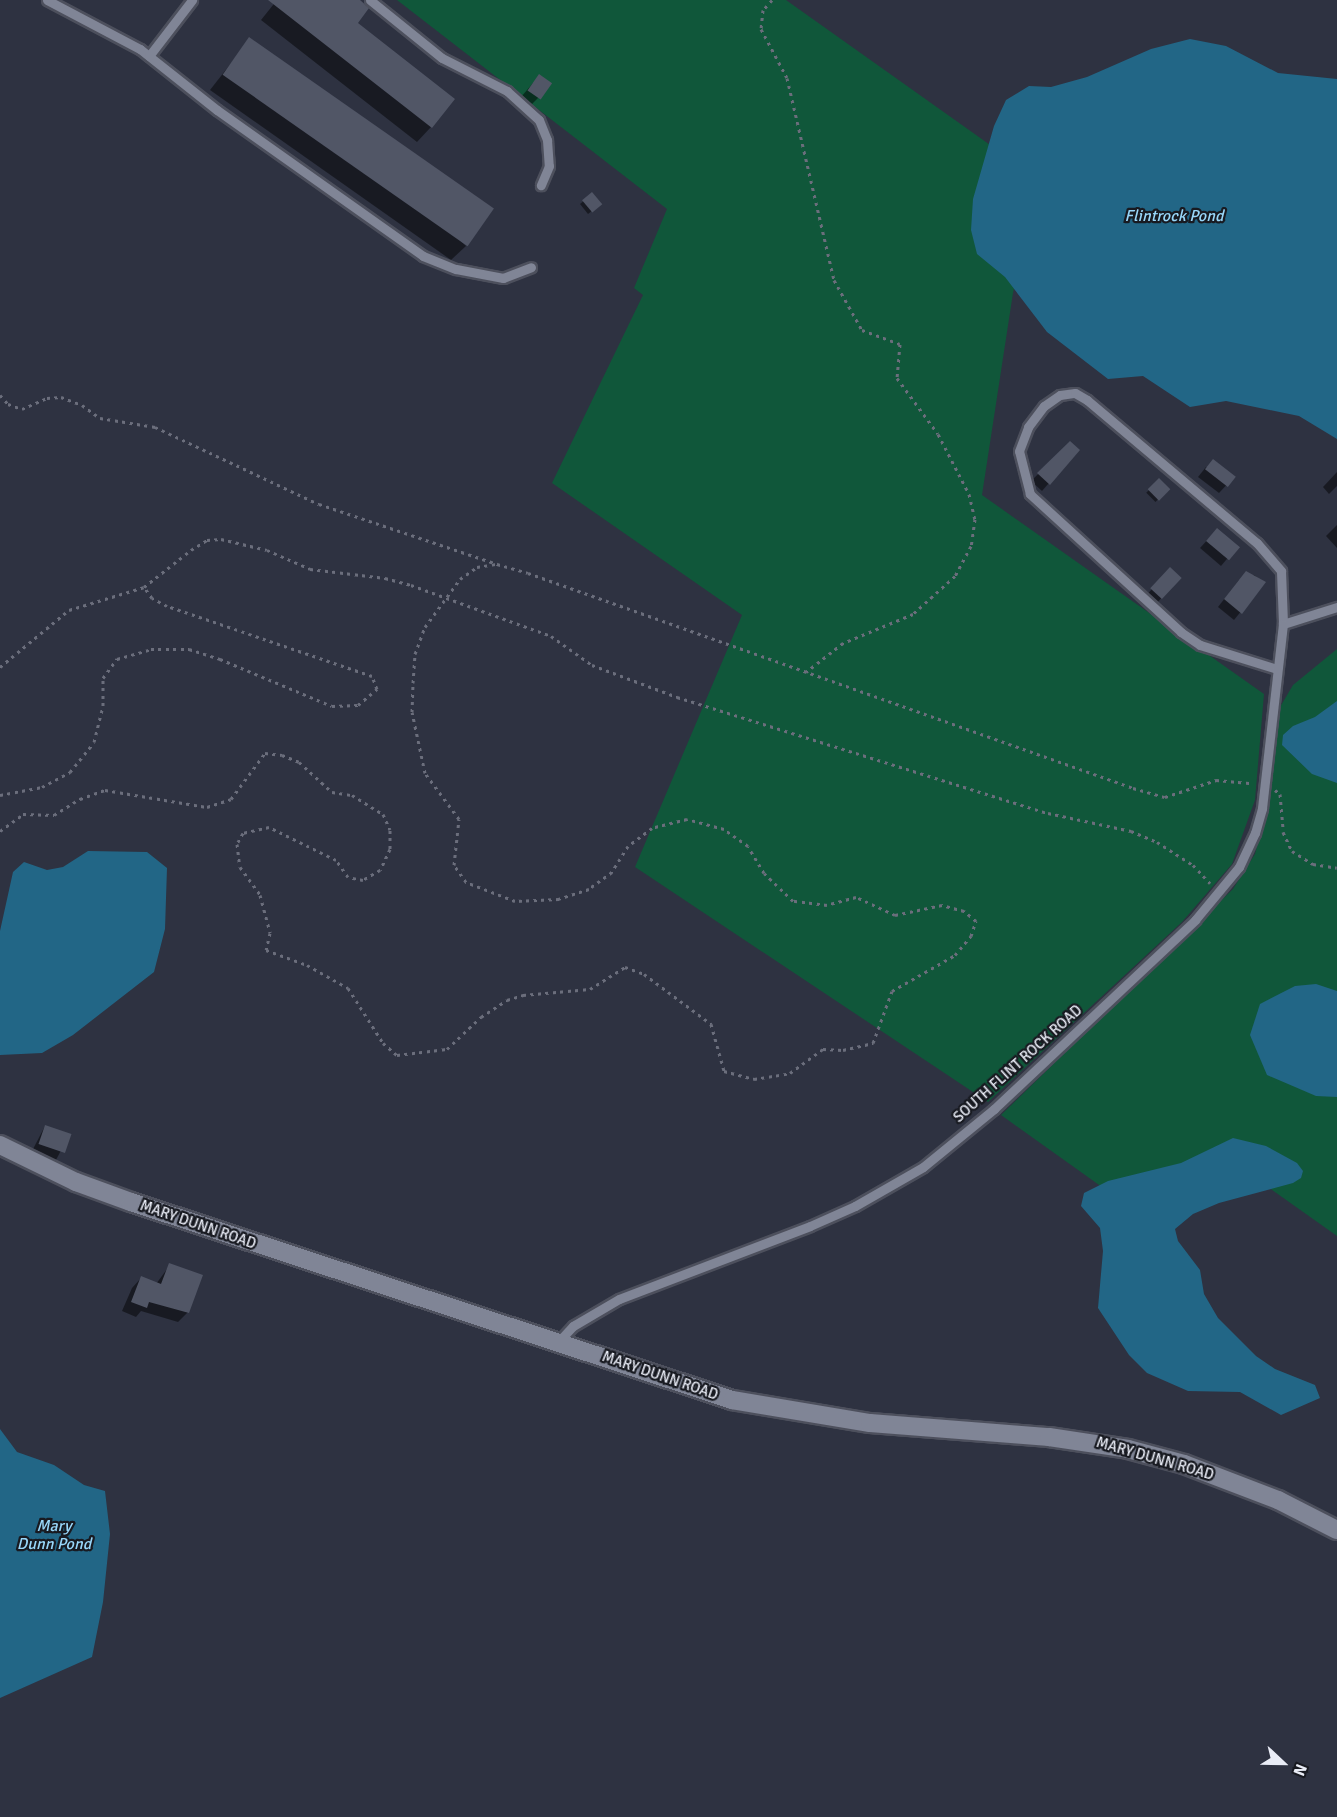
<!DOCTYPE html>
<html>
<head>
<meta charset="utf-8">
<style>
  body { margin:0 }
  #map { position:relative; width:1337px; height:1817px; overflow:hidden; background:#2e3241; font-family:Signika,sans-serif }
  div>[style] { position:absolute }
  .green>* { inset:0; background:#10573a }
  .water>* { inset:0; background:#226686 }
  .shadow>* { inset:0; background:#0007; transform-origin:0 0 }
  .building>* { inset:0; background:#515666; transform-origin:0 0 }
  .path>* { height:3px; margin-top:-1.5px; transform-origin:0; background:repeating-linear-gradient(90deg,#6b6e7c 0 3px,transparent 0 7.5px) }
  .roads { filter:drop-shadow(2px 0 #4d505d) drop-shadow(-2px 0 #4d505d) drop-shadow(0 2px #4d505d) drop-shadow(0 -2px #4d505d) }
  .lane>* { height:9px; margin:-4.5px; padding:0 4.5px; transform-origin:4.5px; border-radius:4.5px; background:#808596 }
  .street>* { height:18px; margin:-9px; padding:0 9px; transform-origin:9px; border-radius:9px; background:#808596 }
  span { translate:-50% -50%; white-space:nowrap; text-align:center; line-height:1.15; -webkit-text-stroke:4.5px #181a21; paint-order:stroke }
  .street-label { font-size:15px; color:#e9ecf6 }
  .water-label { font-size:16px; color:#98d7fa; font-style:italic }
  .north { position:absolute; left:1253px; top:1733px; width:60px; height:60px; -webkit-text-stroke:4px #181a21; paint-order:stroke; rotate:112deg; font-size:16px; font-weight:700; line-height:24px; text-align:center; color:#e9ecf6 }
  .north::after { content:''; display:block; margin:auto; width:21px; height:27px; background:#e9ecf6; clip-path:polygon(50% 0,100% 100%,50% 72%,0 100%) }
</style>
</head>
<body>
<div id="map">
  <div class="green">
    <div style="clip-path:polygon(397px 0,786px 0,1038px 179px,1013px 293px,982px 495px,1264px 694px,1255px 800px,1232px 864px,1182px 922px,988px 1102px,635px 867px,742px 615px,552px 483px,643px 295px,634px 288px,667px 209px)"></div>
    <div style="clip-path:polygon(1337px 649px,1337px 1236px,1223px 1155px,1165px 1232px,1001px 1115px,1233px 889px,1255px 854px,1268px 803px,1280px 707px,1293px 685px)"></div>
  </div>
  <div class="water">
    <div style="clip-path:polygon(1190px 39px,1226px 46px,1278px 73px,1337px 79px,1337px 439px,1299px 416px,1226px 401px,1190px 407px,1143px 376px,1108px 379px,1047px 332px,1005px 277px,977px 254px,971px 230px,973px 199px,994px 126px,1006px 100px,1029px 86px,1051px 87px,1087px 77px,1151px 49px)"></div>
    <div style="clip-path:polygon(1337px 701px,1337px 783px,1312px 774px,1282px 745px,1283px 735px,1293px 726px,1315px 717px)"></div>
    <div style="clip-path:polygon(88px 851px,147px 852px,167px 868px,165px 929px,154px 972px,73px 1035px,42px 1053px,0 1055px,0 931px,13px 872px,24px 862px,47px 870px,63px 867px)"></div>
    <div style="clip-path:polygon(1316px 984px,1337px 991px,1337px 1097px,1316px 1096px,1267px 1075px,1250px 1035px,1260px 1004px,1295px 986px)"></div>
    <div style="clip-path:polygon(1233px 1138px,1266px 1146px,1297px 1163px,1303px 1171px,1301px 1178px,1293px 1183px,1219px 1203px,1193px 1214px,1175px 1229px,1178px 1241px,1200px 1270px,1204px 1294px,1218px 1318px,1256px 1356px,1275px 1369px,1315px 1385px,1320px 1398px,1281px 1415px,1240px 1392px,1188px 1391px,1147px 1373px,1129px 1355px,1098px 1308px,1103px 1251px,1100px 1228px,1081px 1206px,1084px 1193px,1108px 1181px,1181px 1163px)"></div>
    <div style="clip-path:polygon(0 1429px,17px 1452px,54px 1465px,84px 1485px,105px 1491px,110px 1534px,103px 1602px,92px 1657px,0 1698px)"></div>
  </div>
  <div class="shadow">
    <div style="clip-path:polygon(277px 0,357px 0,356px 23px,431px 127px,417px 142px,261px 20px)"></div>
    <div style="clip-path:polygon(250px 39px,466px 246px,451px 260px,210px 90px)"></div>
    <div style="clip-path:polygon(533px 83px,538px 98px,531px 105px,521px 97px)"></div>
    <div style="clip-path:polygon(592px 194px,597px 207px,588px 214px,580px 204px)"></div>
    <div style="clip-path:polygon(1070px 443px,1078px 450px,1042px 491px,1031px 481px)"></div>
    <div style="clip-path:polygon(1206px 467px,1234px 477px,1219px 493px,1198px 477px)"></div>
    <div style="clip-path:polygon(1337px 472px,1337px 486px,1329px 494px,1323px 487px)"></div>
    <div style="left:1159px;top:480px;width:13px;height:18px;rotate:45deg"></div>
    <div style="clip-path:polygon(1337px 525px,1337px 548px,1326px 536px)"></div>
    <div style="clip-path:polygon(1210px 537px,1237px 547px,1221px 566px,1200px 548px)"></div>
    <div style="left:1170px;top:569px;width:13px;height:37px;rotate:42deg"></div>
    <div style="clip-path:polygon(1254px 575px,1264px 583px,1234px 620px,1218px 607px,1239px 580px)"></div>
    <div style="clip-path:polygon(45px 1126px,69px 1135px,56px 1160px,32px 1151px)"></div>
    <div style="clip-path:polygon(170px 1265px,188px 1312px,178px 1322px,141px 1311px,136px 1317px,122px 1311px,132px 1288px,141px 1278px,156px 1284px)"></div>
  </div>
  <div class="building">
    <div style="clip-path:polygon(268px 0,360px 0,369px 8px,358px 23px,455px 99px,432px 128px)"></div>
    <div style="left:249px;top:37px;width:299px;height:46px;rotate:35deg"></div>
    <div style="left:539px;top:74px;width:16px;height:20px;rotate:35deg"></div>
    <div style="left:592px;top:192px;width:16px;height:13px;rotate:50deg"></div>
    <div style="clip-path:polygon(1070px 441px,1080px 450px,1050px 485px,1037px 473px)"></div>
    <div style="left:1213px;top:459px;width:29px;height:13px;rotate:38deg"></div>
    <div style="left:1159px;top:478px;width:16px;height:16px;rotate:45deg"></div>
    <div style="left:1217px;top:528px;width:30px;height:17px;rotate:40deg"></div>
    <div style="left:1170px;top:567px;width:16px;height:29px;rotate:43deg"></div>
    <div style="clip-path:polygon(1246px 571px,1266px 582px,1242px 614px,1224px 599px)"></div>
    <div style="left:45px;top:1125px;width:28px;height:20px;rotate:19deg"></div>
    <div style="clip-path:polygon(169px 1263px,203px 1275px,189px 1313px,149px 1302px,147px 1308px,131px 1302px,141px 1276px,161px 1284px)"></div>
  </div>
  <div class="path">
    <div style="left:772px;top:0;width:13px;rotate:132deg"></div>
    <div style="left:763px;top:10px;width:19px;rotate:96deg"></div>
    <div style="left:761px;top:29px;width:55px;rotate:62deg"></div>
    <div style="left:787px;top:78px;width:207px;rotate:76.9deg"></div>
    <div style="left:834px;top:280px;width:57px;rotate:60.8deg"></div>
    <div style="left:862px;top:330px;width:40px;rotate:20.2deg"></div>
    <div style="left:900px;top:344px;width:34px;rotate:95deg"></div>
    <div style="left:897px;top:378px;width:69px;rotate:53.8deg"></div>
    <div style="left:938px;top:434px;width:68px;rotate:62.7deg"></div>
    <div style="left:969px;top:494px;width:26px;rotate:77deg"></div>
    <div style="left:975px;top:519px;width:27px;rotate:98deg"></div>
    <div style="left:971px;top:546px;width:34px;rotate:118deg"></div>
    <div style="left:955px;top:576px;width:57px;rotate:137.9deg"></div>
    <div style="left:913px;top:614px;width:76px;rotate:157.5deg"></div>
    <div style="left:843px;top:643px;width:47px;rotate:141.9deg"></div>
    <div style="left:0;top:395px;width:12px;rotate:48deg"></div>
    <div style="left:8px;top:404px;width:15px;rotate:20deg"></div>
    <div style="left:22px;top:409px;width:27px;rotate:-24deg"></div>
    <div style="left:47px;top:398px;width:14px;rotate:-4deg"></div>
    <div style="left:61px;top:397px;width:22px;rotate:21deg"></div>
    <div style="left:82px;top:405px;width:22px;rotate:36deg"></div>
    <div style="left:100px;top:418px;width:56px;rotate:9.3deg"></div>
    <div style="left:155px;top:427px;width:181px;rotate:25.2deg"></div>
    <div style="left:319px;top:504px;width:188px;rotate:18.6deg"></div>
    <div style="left:0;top:667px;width:89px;rotate:-39.6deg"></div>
    <div style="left:69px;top:610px;width:78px;rotate:-17deg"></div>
    <div style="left:144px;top:587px;width:60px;rotate:-38.2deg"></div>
    <div style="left:191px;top:550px;width:19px;rotate:-32deg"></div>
    <div style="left:207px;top:540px;width:14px;rotate:-4deg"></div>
    <div style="left:221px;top:539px;width:47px;rotate:13.4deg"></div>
    <div style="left:267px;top:550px;width:47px;rotate:23.8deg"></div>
    <div style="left:310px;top:569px;width:76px;rotate:6.8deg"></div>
    <div style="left:385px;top:578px;width:27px;rotate:15deg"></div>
    <div style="left:411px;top:585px;width:149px;rotate:20deg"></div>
    <div style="left:551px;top:636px;width:50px;rotate:35.3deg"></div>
    <div style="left:592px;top:665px;width:91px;rotate:20.6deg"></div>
    <div style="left:677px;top:697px;width:389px;rotate:17.4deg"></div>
    <div style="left:1048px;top:813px;width:85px;rotate:12.2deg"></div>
    <div style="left:1131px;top:831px;width:28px;rotate:23deg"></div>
    <div style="left:1157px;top:842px;width:43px;rotate:32.6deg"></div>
    <div style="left:1193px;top:865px;width:25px;rotate:47deg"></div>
    <div style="left:1275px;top:790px;width:6px;rotate:39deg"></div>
    <div style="left:1280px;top:794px;width:38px;rotate:85deg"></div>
    <div style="left:1283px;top:832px;width:21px;rotate:65deg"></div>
    <div style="left:1292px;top:851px;width:25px;rotate:32deg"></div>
    <div style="left:1313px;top:864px;width:24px;rotate:9deg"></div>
    <div style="left:0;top:795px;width:43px;rotate:-10.8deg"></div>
    <div style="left:42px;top:787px;width:32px;rotate:-28deg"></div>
    <div style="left:70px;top:772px;width:38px;rotate:-51deg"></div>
    <div style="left:94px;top:742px;width:37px;rotate:-76deg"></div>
    <div style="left:103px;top:706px;width:28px;rotate:-90deg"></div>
    <div style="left:103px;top:678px;width:24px;rotate:-54deg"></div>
    <div style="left:117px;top:659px;width:35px;rotate:-16deg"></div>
    <div style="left:151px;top:649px;width:38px"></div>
    <div style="left:189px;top:649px;width:33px;rotate:18deg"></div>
    <div style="left:220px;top:659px;width:121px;rotate:22.8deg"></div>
    <div style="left:332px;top:706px;width:26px;rotate:-2deg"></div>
    <div style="left:358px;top:705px;width:25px;rotate:-40deg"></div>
    <div style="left:377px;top:689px;width:14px;rotate:-111deg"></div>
    <div style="left:372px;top:676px;width:217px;rotate:-161.1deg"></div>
    <div style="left:167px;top:606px;width:17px;rotate:-152deg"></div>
    <div style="left:152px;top:598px;width:14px;rotate:-126deg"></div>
    <div style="left:0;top:831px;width:29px;rotate:-36deg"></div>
    <div style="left:23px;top:814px;width:31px;rotate:2deg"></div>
    <div style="left:54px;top:815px;width:31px;rotate:-32deg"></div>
    <div style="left:80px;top:799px;width:27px;rotate:-20deg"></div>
    <div style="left:105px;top:790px;width:103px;rotate:9.5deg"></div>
    <div style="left:207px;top:807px;width:25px;rotate:-18deg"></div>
    <div style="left:231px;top:799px;width:57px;rotate:-53.5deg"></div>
    <div style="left:265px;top:753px;width:17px;rotate:7deg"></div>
    <div style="left:282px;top:755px;width:18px;rotate:22deg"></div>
    <div style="left:299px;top:762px;width:45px;rotate:42.3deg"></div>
    <div style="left:332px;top:792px;width:20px;rotate:9deg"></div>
    <div style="left:352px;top:795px;width:36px;rotate:32deg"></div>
    <div style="left:383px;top:814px;width:17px;rotate:66deg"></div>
    <div style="left:390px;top:830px;width:19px;rotate:90deg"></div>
    <div style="left:390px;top:849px;width:23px;rotate:115deg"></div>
    <div style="left:380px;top:870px;width:20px;rotate:150deg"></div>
    <div style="left:363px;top:880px;width:15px;rotate:-169deg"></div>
    <div style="left:348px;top:877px;width:21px;rotate:-125deg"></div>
    <div style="left:336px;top:860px;width:75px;rotate:-153.8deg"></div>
    <div style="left:269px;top:827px;width:27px;rotate:167deg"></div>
    <div style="left:243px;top:833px;width:13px;rotate:119deg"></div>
    <div style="left:237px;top:844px;width:23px;rotate:83deg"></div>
    <div style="left:240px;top:867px;width:34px;rotate:54deg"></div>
    <div style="left:260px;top:895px;width:39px;rotate:75deg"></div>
    <div style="left:270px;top:933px;width:17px;rotate:103deg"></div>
    <div style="left:266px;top:950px;width:44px;rotate:20.1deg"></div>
    <div style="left:307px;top:965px;width:47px;rotate:29.3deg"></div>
    <div style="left:348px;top:988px;width:65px;rotate:57.5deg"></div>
    <div style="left:383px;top:1043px;width:18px;rotate:41deg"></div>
    <div style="left:397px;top:1055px;width:50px;rotate:-6.8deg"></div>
    <div style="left:447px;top:1049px;width:47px;rotate:-43.3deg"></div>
    <div style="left:481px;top:1017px;width:31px;rotate:-33deg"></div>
    <div style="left:507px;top:1000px;width:17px;rotate:-17deg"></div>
    <div style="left:523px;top:995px;width:67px;rotate:-5.1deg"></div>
    <div style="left:590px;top:989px;width:41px;rotate:-32.2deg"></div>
    <div style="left:625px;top:967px;width:20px;rotate:20deg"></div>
    <div style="left:644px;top:974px;width:84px;rotate:36.7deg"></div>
    <div style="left:711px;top:1024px;width:49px;rotate:74.5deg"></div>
    <div style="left:724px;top:1071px;width:31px;rotate:15deg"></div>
    <div style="left:754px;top:1079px;width:36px;rotate:-9deg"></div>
    <div style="left:790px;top:1073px;width:41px;rotate:-36deg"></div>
    <div style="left:823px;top:1049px;width:20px;rotate:3deg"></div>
    <div style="left:843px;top:1050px;width:31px;rotate:-13deg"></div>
    <div style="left:873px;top:1043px;width:55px;rotate:-69.9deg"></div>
    <div style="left:892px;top:991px;width:73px;rotate:-29.7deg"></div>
    <div style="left:955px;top:955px;width:25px;rotate:-50deg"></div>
    <div style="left:971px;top:936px;width:16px;rotate:-72deg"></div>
    <div style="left:976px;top:921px;width:16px;rotate:-140deg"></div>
    <div style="left:964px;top:911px;width:23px;rotate:-165deg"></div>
    <div style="left:942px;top:905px;width:48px;rotate:168deg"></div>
    <div style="left:895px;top:915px;width:43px;rotate:-155.2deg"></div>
    <div style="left:856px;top:897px;width:30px;rotate:165deg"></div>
    <div style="left:827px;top:905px;width:34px;rotate:-173deg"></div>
    <div style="left:793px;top:901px;width:40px;rotate:-136deg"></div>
    <div style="left:764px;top:873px;width:31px;rotate:-121deg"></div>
    <div style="left:748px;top:846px;width:29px;rotate:-145deg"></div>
    <div style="left:724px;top:829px;width:38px;rotate:-165deg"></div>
    <div style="left:687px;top:819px;width:36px;rotate:166deg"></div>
    <div style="left:652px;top:828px;width:30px;rotate:143deg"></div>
    <div style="left:628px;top:846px;width:31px;rotate:122deg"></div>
    <div style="left:612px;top:872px;width:29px;rotate:144deg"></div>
    <div style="left:589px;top:889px;width:32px;rotate:162deg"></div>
    <div style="left:559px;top:899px;width:44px;rotate:177.4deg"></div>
    <div style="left:515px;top:901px;width:53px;rotate:-158.8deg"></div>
    <div style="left:466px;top:882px;width:21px;rotate:-125deg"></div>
    <div style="left:454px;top:865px;width:46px;rotate:-83.8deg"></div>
    <div style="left:459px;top:819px;width:57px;rotate:-126.5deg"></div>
    <div style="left:425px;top:773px;width:62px;rotate:-102deg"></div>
    <div style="left:412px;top:712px;width:29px;rotate:-88deg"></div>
    <div style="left:413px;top:683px;width:29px;rotate:-86deg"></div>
    <div style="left:415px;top:654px;width:29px;rotate:-70deg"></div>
    <div style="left:425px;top:627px;width:59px;rotate:-53.9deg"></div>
    <div style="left:460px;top:579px;width:21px;rotate:-35deg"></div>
    <div style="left:477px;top:567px;width:20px;rotate:-9deg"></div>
    <div style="left:497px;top:564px;width:32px;rotate:16deg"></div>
    <div style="left:528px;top:573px;width:642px;rotate:19.56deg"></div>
    <div style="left:1133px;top:788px;width:33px;rotate:16deg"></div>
    <div style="left:1165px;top:797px;width:54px;rotate:-18.4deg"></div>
    <div style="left:1216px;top:780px;width:36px;rotate:5deg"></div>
  </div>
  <div class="roads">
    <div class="lane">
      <div style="left:47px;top:0;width:105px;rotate:27.8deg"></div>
      <div style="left:140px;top:49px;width:98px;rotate:38.4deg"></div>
      <div style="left:217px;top:110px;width:252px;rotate:35.3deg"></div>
      <div style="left:423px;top:256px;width:35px;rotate:22deg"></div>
      <div style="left:456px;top:269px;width:48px;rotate:10.8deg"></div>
      <div style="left:503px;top:278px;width:30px;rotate:-21deg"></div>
      <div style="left:370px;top:0;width:92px;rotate:38.9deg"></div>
      <div style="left:442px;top:58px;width:73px;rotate:26.9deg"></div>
      <div style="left:507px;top:91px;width:43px;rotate:42.2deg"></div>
      <div style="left:539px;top:120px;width:22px;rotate:68deg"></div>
      <div style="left:547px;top:140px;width:26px;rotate:86deg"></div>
      <div style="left:549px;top:166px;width:21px;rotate:113deg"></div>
      <div style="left:149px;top:56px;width:71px;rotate:-52.5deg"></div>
      <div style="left:1277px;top:669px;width:81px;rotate:-162.7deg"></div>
      <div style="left:1200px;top:645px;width:23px;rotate:-146deg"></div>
      <div style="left:1181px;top:632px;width:205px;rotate:-137.6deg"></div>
      <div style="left:1030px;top:494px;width:44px;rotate:-104.3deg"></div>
      <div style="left:1019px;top:451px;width:26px;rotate:-69deg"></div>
      <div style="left:1028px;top:427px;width:26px;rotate:-53deg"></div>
      <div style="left:1044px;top:406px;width:19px;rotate:-35deg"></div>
      <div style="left:1060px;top:395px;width:15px;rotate:-8deg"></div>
      <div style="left:1075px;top:393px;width:14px;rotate:30deg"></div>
      <div style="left:1087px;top:400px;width:222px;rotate:40.1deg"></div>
      <div style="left:1257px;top:543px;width:37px;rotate:49deg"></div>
      <div style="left:1281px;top:571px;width:53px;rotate:87.8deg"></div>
      <div style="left:1283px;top:624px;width:57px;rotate:-17.5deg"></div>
      <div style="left:559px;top:1341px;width:21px;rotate:-47deg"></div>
      <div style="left:573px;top:1326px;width:53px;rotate:-30.4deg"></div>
      <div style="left:619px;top:1299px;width:204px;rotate:-20.9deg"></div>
      <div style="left:810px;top:1226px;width:49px;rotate:-24deg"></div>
      <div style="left:855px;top:1206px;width:78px;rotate:-29.8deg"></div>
      <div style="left:923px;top:1167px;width:92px;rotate:-39.2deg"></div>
      <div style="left:994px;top:1109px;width:276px;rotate:-43.2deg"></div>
      <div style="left:1195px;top:920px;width:69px;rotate:-50.3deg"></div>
      <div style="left:1239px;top:867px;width:38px;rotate:-65deg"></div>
      <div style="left:1255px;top:833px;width:26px;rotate:-74deg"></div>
      <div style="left:1262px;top:808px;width:185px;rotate:-83.5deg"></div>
    </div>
    <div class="street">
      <div style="left:0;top:1145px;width:85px;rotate:26deg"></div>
      <div style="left:76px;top:1182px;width:59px;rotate:20deg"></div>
      <div style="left:131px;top:1202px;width:633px;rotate:18.23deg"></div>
      <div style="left:732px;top:1400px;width:140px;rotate:9.5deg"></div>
      <div style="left:870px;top:1423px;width:180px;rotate:4.5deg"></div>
      <div style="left:1049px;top:1437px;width:80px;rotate:8.6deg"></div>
      <div style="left:1128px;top:1449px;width:58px;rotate:15deg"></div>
      <div style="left:1184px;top:1464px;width:101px;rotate:21deg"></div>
      <div style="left:1278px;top:1500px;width:66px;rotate:27deg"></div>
    </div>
  </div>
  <div class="street-label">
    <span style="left:1018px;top:1064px;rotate:-42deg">SOUTH FLINT ROCK ROAD</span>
    <span style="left:198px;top:1225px;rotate:19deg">MARY DUNN ROAD</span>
    <span style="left:660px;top:1376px;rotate:19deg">MARY DUNN ROAD</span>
    <span style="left:1155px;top:1459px;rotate:16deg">MARY DUNN ROAD</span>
  </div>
  <div class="water-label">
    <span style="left:1174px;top:216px">Flintrock Pond</span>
    <span style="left:54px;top:1535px">Mary<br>Dunn Pond</span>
  </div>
  <div class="north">N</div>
</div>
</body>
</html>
